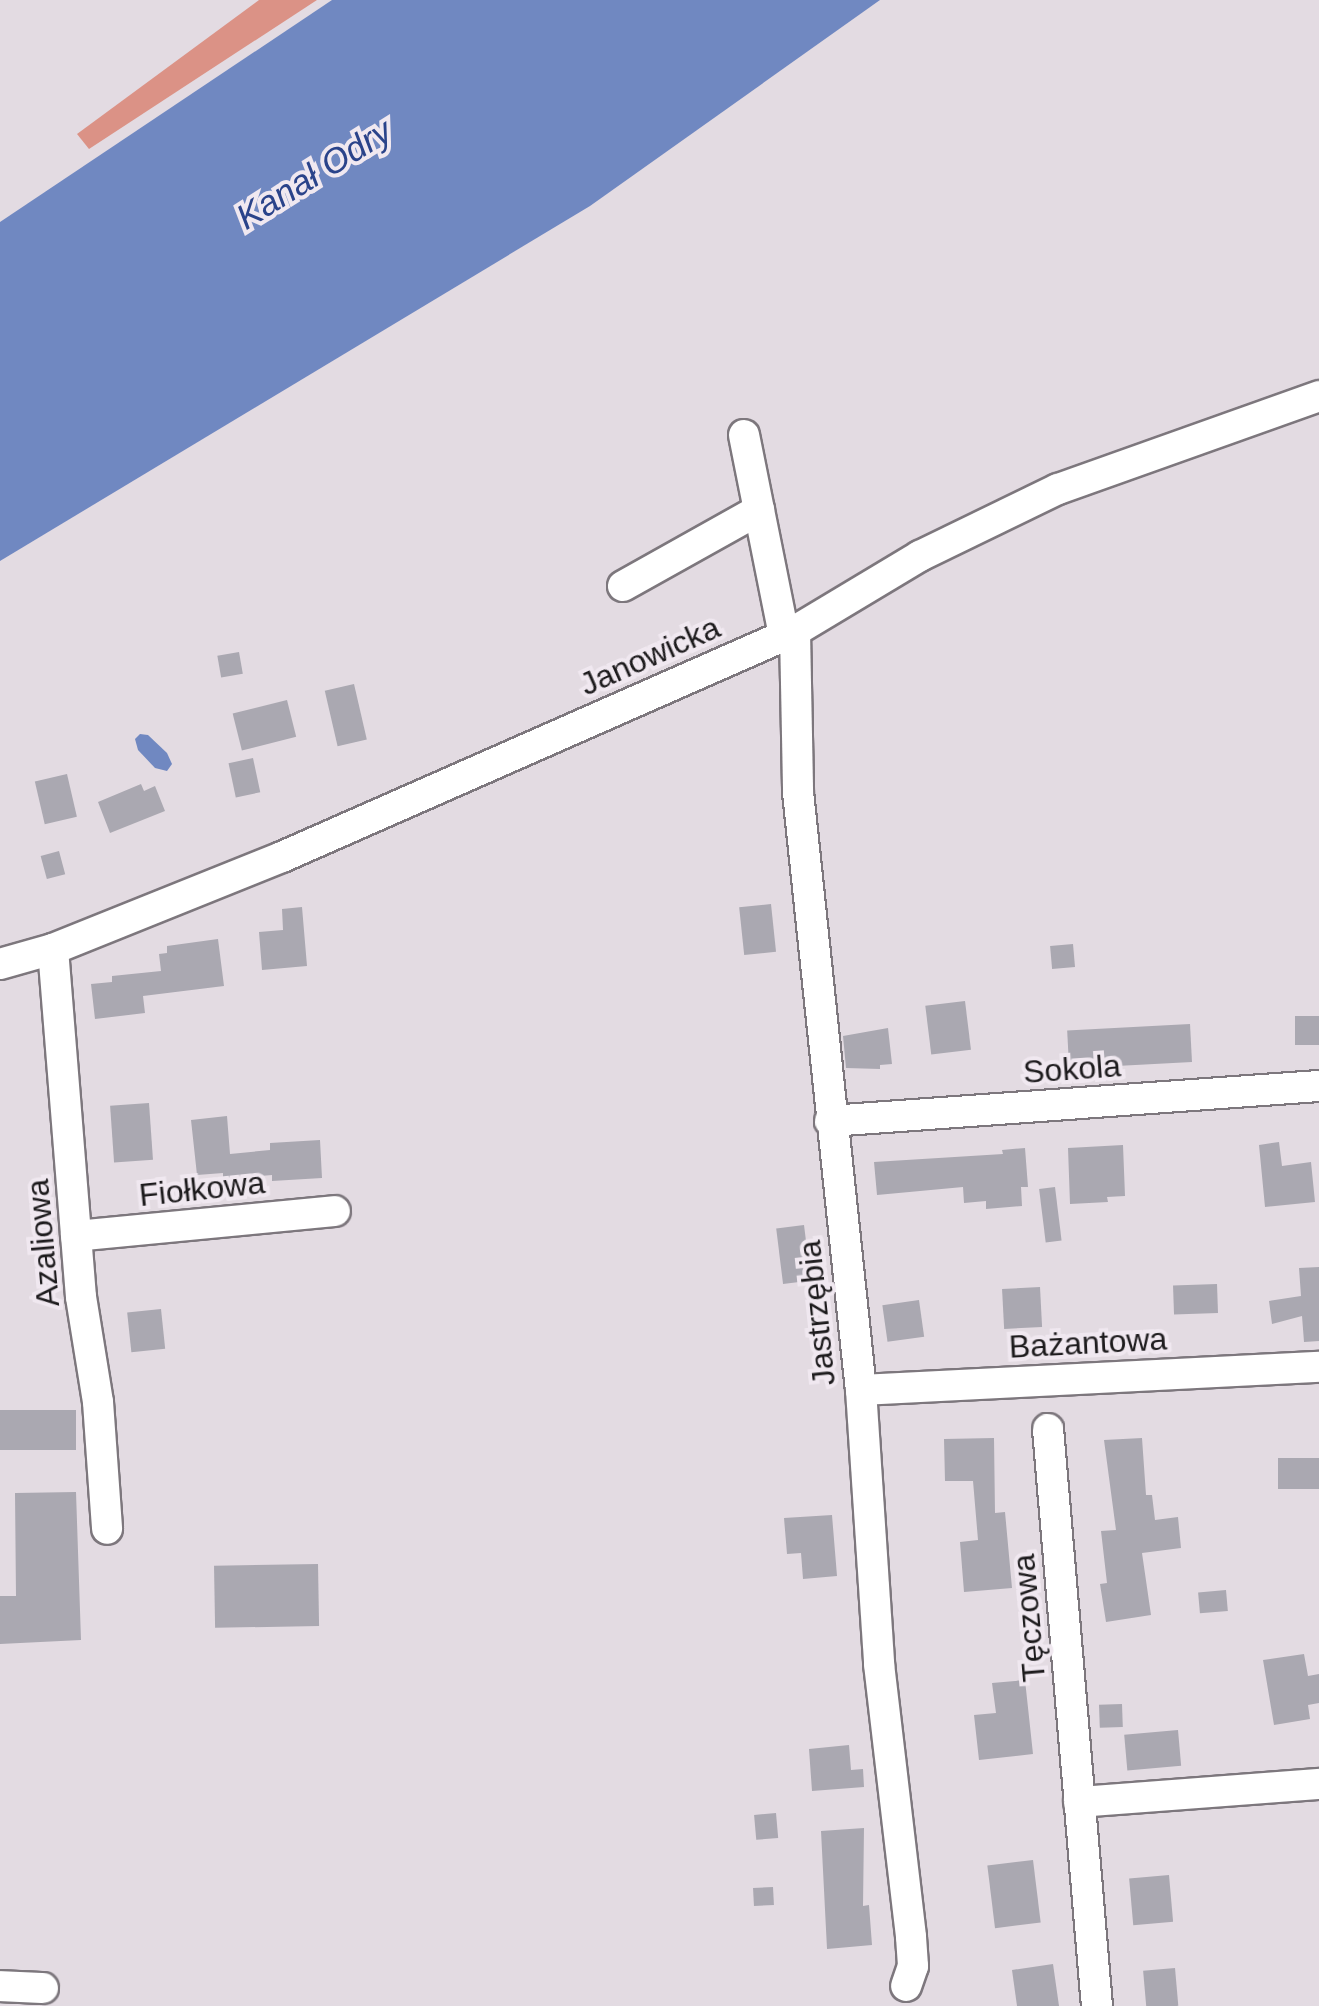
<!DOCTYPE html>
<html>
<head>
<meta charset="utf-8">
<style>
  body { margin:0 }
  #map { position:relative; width:1319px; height:2006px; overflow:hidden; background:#e3dbe2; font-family:Helvetica,sans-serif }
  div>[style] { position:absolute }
  .forest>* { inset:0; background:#db9286 }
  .water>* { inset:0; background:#7088c1 }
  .building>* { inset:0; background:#aaa8b1; transform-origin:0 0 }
  .roads { filter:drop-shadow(2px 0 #7d777d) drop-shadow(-2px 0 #7d777d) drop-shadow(0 2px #7d777d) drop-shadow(0 -2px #7d777d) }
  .minor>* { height:30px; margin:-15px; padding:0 15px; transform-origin:15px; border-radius:15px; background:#fff }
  span { translate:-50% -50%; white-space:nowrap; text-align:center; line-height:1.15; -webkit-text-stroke:8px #f0e8f0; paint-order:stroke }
  .street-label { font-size:32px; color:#1d1b1d }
  .water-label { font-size:35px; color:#2a438a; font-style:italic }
</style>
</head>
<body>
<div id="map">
  <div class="forest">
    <div style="clip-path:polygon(259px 0,317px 0,89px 149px,77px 134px)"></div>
  </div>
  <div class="water">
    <div style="clip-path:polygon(332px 0,880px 0,590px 206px,0 561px,0 222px)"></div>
    <div style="clip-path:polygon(140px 734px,148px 735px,167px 753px,172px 764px,167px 771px,155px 768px,138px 750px,135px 739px)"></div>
  </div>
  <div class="building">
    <div style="left:239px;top:652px;width:22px;height:22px;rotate:80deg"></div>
    <div style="left:354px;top:684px;width:57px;height:30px;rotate:77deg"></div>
    <div style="left:287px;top:700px;width:38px;height:56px;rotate:76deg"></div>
    <div style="left:253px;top:758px;width:35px;height:25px;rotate:78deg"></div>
    <div style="left:67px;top:774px;width:44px;height:33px;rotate:77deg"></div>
    <div style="clip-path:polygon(141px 784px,144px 791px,155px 786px,165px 811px,110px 833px,98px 802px)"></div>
    <div style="left:59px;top:851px;width:24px;height:19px;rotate:75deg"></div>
    <div style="left:771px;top:904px;width:48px;height:32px;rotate:84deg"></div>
    <div style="clip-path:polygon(302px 907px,307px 966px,262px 970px,259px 932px,283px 930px,282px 909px)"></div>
    <div style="clip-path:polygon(218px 939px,224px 986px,143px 996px,145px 1013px,95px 1019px,91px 984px,112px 982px,112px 976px,161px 971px,159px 954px,167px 953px,167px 946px)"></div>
    <div style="left:1073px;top:944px;width:23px;height:23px;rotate:85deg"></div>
    <div style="left:965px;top:1001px;width:49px;height:40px;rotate:83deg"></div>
    <div style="left:1319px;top:1016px;width:29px;height:24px;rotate:90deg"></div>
    <div style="left:1190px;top:1024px;width:38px;height:123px;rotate:87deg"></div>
    <div style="clip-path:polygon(888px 1028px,892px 1064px,880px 1065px,880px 1069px,846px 1068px,843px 1036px)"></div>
    <div style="left:149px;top:1103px;width:57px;height:39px;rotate:86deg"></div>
    <div style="clip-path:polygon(227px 1116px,230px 1154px,270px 1150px,270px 1143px,320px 1140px,322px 1178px,272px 1181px,272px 1175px,223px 1179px,223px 1173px,197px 1175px,191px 1120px)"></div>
    <div style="clip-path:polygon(1279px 1142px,1282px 1166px,1311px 1162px,1315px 1202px,1265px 1207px,1259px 1145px)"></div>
    <div style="clip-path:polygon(1123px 1145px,1125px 1196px,1107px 1197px,1108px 1202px,1070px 1204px,1068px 1148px)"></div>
    <div style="clip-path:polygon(1025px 1148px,1028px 1187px,1021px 1187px,1022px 1206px,986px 1209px,986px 1201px,964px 1203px,963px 1187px,877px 1195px,874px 1162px,1003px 1154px,1002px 1150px)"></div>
    <div style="left:1055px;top:1187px;width:54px;height:16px;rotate:83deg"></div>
    <div style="left:804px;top:1225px;width:56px;height:28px;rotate:83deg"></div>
    <div style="clip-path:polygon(1319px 1267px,1319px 1341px,1304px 1342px,1302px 1316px,1272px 1324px,1269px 1301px,1301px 1296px,1299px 1268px)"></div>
    <div style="left:1217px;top:1284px;width:29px;height:44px;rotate:88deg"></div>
    <div style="left:1040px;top:1287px;width:40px;height:38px;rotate:87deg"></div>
    <div style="left:919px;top:1300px;width:37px;height:37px;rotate:82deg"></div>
    <div style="left:161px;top:1309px;width:40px;height:34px;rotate:84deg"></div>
    <div style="left:76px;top:1410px;width:40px;height:76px;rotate:90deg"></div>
    <div style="clip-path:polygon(994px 1438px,995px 1513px,1005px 1512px,1012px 1588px,964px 1592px,960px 1542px,978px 1540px,973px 1481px,945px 1481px,944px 1439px)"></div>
    <div style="clip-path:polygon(1142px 1438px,1146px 1495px,1152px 1495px,1155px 1520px,1178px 1517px,1181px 1548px,1142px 1553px,1151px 1615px,1106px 1622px,1100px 1584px,1107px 1583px,1101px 1531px,1116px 1530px,1104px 1440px)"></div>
    <div style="left:1319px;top:1458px;width:31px;height:41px;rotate:90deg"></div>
    <div style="clip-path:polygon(76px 1492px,81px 1640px,0 1644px,0 1596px,16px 1596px,15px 1493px)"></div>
    <div style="clip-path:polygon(832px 1515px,837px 1576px,803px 1579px,801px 1553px,787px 1554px,784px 1518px)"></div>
    <div style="left:318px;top:1564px;width:62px;height:104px;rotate:89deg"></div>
    <div style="left:1226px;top:1590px;width:21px;height:28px;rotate:85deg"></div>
    <div style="clip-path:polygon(1304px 1654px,1308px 1676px,1319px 1674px,1319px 1703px,1308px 1705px,1310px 1719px,1274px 1725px,1263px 1660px)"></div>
    <div style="clip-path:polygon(1025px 1680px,1033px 1754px,979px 1760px,974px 1715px,996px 1713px,992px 1683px)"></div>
    <div style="left:1122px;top:1704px;width:23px;height:23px;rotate:88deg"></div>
    <div style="left:1178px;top:1730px;width:36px;height:54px;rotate:85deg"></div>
    <div style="clip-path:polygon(849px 1745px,851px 1770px,863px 1769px,864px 1787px,812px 1791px,809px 1749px)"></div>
    <div style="left:776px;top:1813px;width:25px;height:22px;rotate:85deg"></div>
    <div style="clip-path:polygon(864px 1828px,863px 1906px,869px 1905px,872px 1945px,827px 1949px,821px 1831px)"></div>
    <div style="left:1033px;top:1860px;width:63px;height:46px;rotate:83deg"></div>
    <div style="left:1169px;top:1875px;width:47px;height:40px;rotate:85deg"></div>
    <div style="left:773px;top:1887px;width:18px;height:20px;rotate:87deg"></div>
    <div style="clip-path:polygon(1053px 1964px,1059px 2006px,1017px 2006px,1012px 1970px)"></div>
    <div style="left:1175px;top:1968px;width:38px;height:32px;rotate:85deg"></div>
  </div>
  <div class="roads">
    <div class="minor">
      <div style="left:744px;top:435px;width:205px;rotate:78.7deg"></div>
      <div style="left:623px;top:586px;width:156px;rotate:-29.2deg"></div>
      <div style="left:795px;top:631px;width:161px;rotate:88.9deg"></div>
      <div style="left:798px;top:792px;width:601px;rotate:83.99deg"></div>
      <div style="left:861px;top:1390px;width:275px;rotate:86.2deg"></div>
      <div style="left:879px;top:1664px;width:275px;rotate:83.3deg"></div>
      <div style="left:911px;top:1937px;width:29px;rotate:86deg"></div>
      <div style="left:913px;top:1966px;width:21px;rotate:109deg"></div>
      <div style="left:53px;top:949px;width:349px;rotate:85.4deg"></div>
      <div style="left:81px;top:1297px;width:106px;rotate:80.8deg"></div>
      <div style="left:98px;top:1402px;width:127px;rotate:85.9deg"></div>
      <div style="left:0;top:964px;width:55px;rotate:-15.8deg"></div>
      <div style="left:53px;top:949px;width:247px;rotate:-21.9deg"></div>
      <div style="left:282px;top:857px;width:561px;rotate:-23.78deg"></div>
      <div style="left:795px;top:631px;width:146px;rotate:-31deg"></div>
      <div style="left:920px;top:556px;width:153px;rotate:-25.9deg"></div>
      <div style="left:1058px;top:489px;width:277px;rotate:-19.6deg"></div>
      <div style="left:830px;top:1121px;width:490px;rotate:-4.1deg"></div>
      <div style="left:76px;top:1236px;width:260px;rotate:-5.5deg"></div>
      <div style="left:861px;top:1390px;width:459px;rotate:-2.9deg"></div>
      <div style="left:1048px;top:1429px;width:579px;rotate:85.15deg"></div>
      <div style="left:1079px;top:1802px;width:241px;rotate:-4.3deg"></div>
      <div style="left:0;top:1986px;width:43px;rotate:2.7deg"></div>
    </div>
  </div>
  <div class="street-label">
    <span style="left:650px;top:656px;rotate:-24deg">Janowicka</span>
    <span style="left:1072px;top:1069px;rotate:-4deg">Sokola</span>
    <span style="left:202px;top:1189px;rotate:-6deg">Fiołkowa</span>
    <span style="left:43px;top:1243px;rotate:-95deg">Azaliowa</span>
    <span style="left:817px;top:1313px;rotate:-96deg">Jastrzębia</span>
    <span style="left:1088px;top:1343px;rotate:-3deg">Bażantowa</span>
    <span style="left:1029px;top:1618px;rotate:-95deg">Tęczowa</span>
  </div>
  <div class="water-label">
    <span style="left:314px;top:174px;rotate:-32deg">Kanał Odry</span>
  </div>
</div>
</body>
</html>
